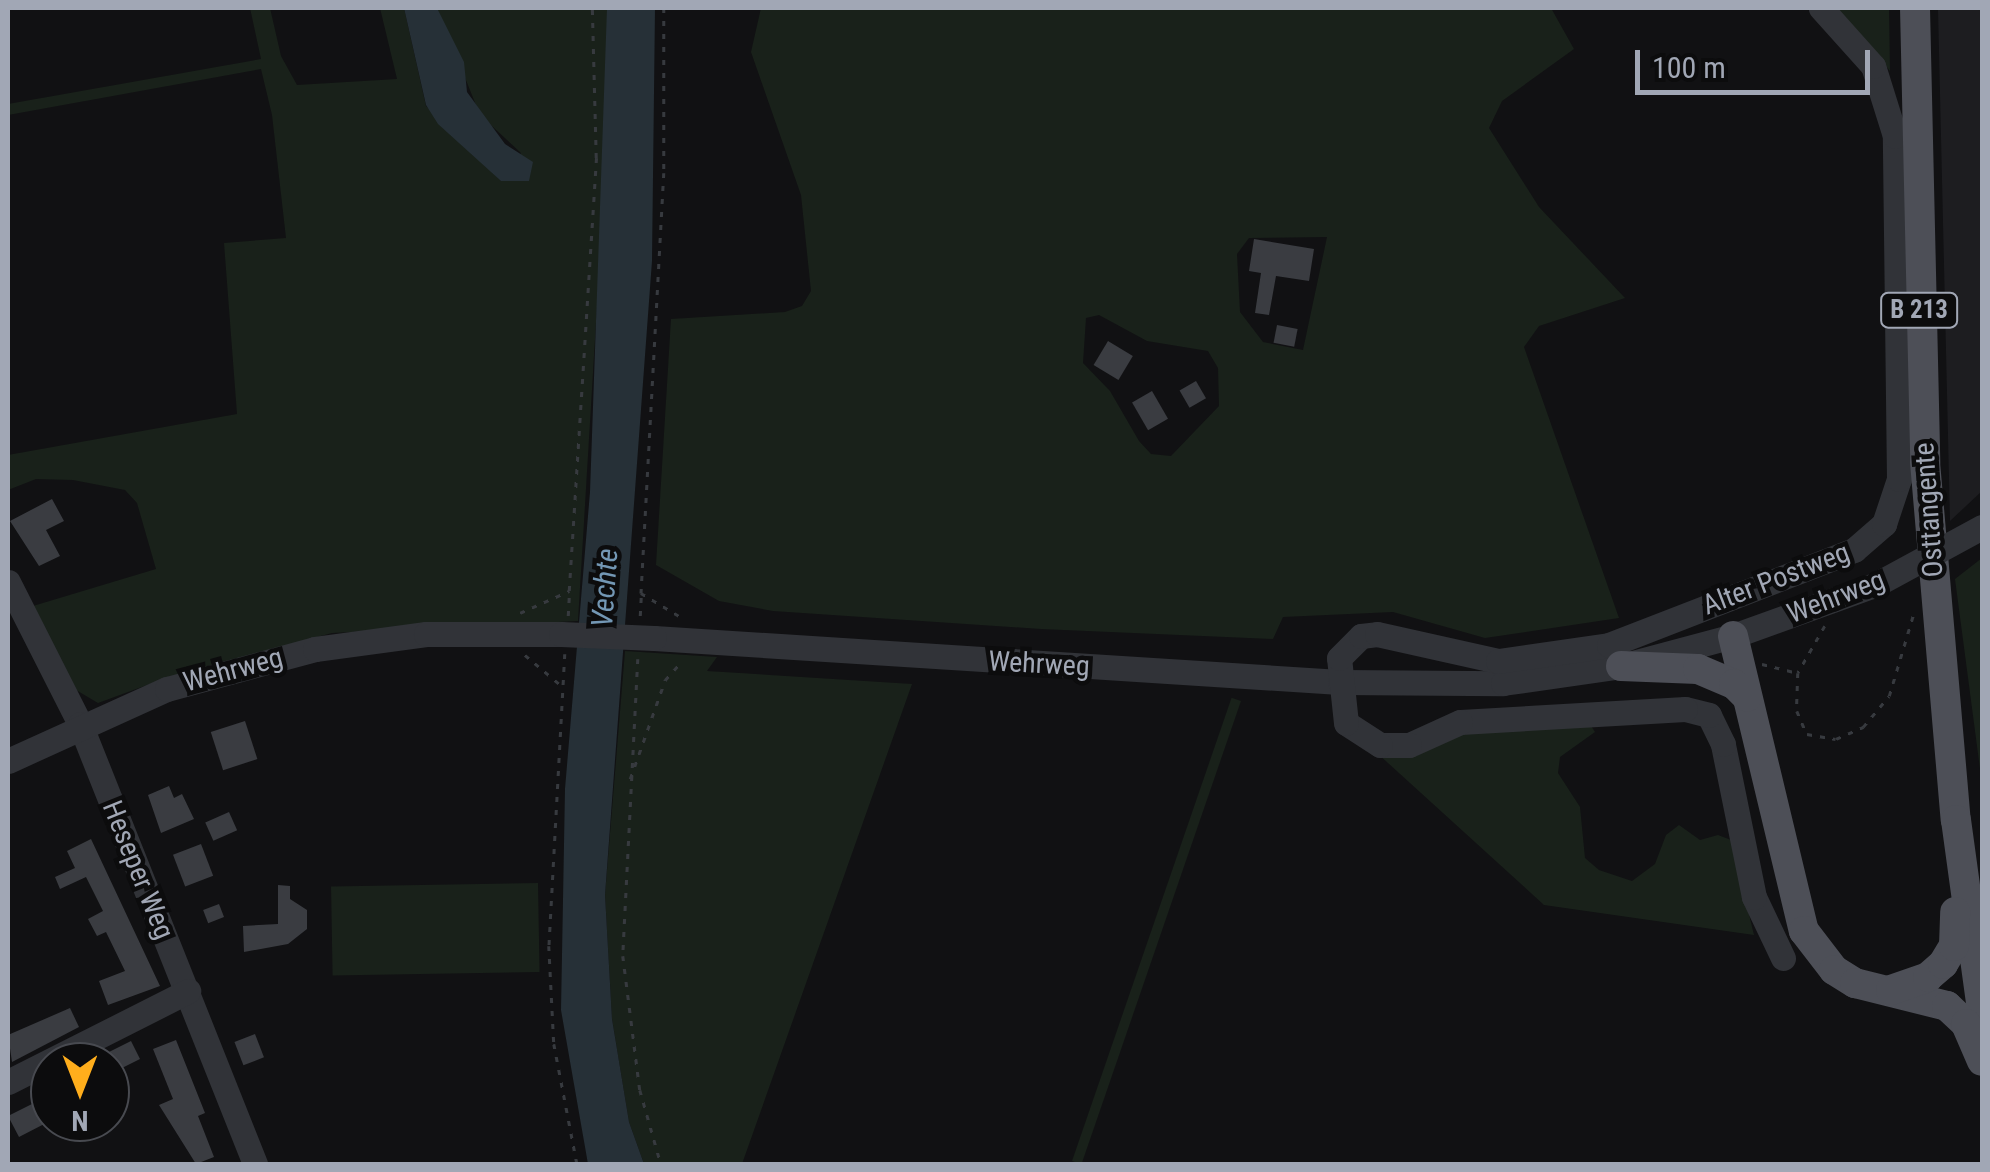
<!DOCTYPE html>
<html>
<head>
<meta charset="utf-8">
<style>
  body { margin:0 }
  #map { position:relative; width:1990px; height:1172px; overflow:hidden; background:#111113; font-family:"Roboto Condensed",sans-serif }
  div>[style] { position:absolute }
  .built>* { inset:0; background:#1d1d20 }
  .green>* { inset:0; background:#19211a; transform-origin:0 0 }
  .water>* { inset:0; background:#263037 }
  .building>* { inset:0; background:#3a3c41; transform-origin:0 0 }
  .path>* { height:2.5px; margin-top:-1.25px; transform-origin:0; background:repeating-linear-gradient(90deg,#373a3f 0 5px,transparent 0 13px) }
  .minor>* { height:25px; margin:-12.5px; padding:0 12.5px; transform-origin:12.5px; border-radius:12.5px; background:#313338 }
  .major>* { height:30px; margin:-15px; padding:0 15px; transform-origin:15px; border-radius:15px; background:#4d4f57 }
  .minor-bridge>* { height:25px; margin:-12.5px; padding:0 12.5px; transform-origin:12.5px; border-radius:12.5px; background:#313338 }
  span { translate:-50% -50%; white-space:nowrap; text-align:center; line-height:1.15; -webkit-text-stroke:9px #0c0c0d; paint-order:stroke }
  .shield-label span { padding:2px 8px; background:#0c0c0d; border:2px solid; border-radius:8px; -webkit-text-stroke-width:0 }
  .shield-label { font-size:25px; color:#a1a7b5; font-weight:700 }
  .street-label { font-size:28px; color:#a1a7b5 }
  .water-label { font-size:30px; color:#7397b4; font-style:italic }
  .frame { position:absolute; inset:0; border:10px solid #a1a7b5; pointer-events:none }
  .north { position:absolute; left:30px; top:1042px; width:100px; height:100px; box-sizing:border-box; background:#0c0c0d; border:2px solid #484a50; border-radius:50%; rotate:180deg; font-size:28px; font-weight:700; line-height:40px; text-align:center; color:#a1a7b5 }
  .north::after { content:''; display:block; margin:auto; width:35px; height:45px; background:#ffae1c; clip-path:polygon(50% 0,100% 100%,50% 72%,0 100%) }
  .scale { position:absolute; left:1635px; top:50px; width:235px; height:45px; box-sizing:border-box; border:5px solid #a1a7b5; border-top:0; padding-left:12px; font-size:30px; line-height:35px; white-space:nowrap; color:#a1a7b5; -webkit-text-stroke:8px #0c0c0d; paint-order:stroke }
</style>
</head>
<body>
<div id="map">
  <div class="built">
    <div style="clip-path:polygon(1938px 8px,1982px 8px,1982px 491px,1950px 521px)"></div>
  </div>
  <div class="green">
    <div style="clip-path:polygon(250px 8px,270px 8px,281px 56px,297px 85px,397px 79px,380px 8px,404px 8px,426px 106px,501px 181px,521px 153px,480px 115px,437px 8px,607px 8px,608px 124px,578px 621px,332px 633px,169px 677px,98px 703px,76px 690px,33px 606px,156px 569px,137px 503px,125px 490px,73px 480px,36px 479px,8px 490px,8px 455px,237px 414px,224px 243px,286px 238px,272px 115px,261px 69px,8px 115px,8px 104px,261px 59px)"></div>
    <div style="clip-path:polygon(evenodd,761px 8px,1551px 8px,1574px 49px,1502px 101px,1489px 128px,1539px 207px,1625px 298px,1539px 326px,1524px 347px,1619px 618px,1485px 638px,1393px 612px,1283px 617px,1273px 639px,1041px 629px,773px 611px,719px 601px,656px 565px,671px 319px,785px 312px,802px 306px,811px 291px,801px 195px,751px 52px,761px 8px,1327px 237px,1303px 350px,1263px 342px,1240px 312px,1237px 254px,1249px 238px,1327px 237px,761px 8px,1099px 315px,1147px 341px,1208px 351px,1218px 368px,1219px 406px,1171px 456px,1151px 454px,1139px 441px,1110px 391px,1083px 363px,1086px 318px,1099px 315px)"></div>
    <div style="clip-path:polygon(1831px 8px,1889px 8px,1890px 71px,1861px 37px)"></div>
    <div style="clip-path:polygon(1982px 558px,1982px 784px,1955px 579px)"></div>
    <div style="clip-path:polygon(625px 651px,717px 657px,707px 671px,912px 684px,742px 1164px,644px 1164px,629px 1122px,612px 1019px,605px 895px)"></div>
    <div style="left:1241px;top:701px;width:490px;height:10px;rotate:109deg"></div>
    <div style="clip-path:polygon(1588px 721px,1595px 732px,1560px 757px,1558px 773px,1580px 807px,1585px 858px,1599px 870px,1632px 881px,1655px 864px,1666px 835px,1679px 825px,1700px 840px,1718px 835px,1731px 840px,1754px 935px,1544px 905px,1377px 753px,1459px 728px)"></div>
    <div style="left:538px;top:883px;width:89px;height:207px;rotate:89deg"></div>
  </div>
  <div class="water">
    <div style="clip-path:polygon(404px 8px,437px 8px,464px 62px,467px 92px,505px 144px,533px 162px,529px 181px,501px 181px,438px 124px,426px 105px)"></div>
    <div style="clip-path:polygon(607px 8px,655px 8px,652px 261px,605px 895px,612px 1019px,629px 1122px,644px 1164px,588px 1164px,561px 1010px,565px 789px,590px 492px)"></div>
  </div>
  <div class="building">
    <div style="clip-path:polygon(1254px 239px,1314px 249px,1309px 281px,1276px 276px,1269px 315px,1255px 313px,1261px 273px,1249px 271px)"></div>
    <div style="left:1277px;top:325px;width:21px;height:18px;rotate:11deg"></div>
    <div style="left:1108px;top:341px;width:29px;height:28px;rotate:31deg"></div>
    <div style="left:1196px;top:381px;width:20px;height:19px;rotate:60deg"></div>
    <div style="left:1152px;top:391px;width:32px;height:23px;rotate:60deg"></div>
    <div style="clip-path:polygon(52px 499px,64px 521px,46px 530px,60px 556px,39px 566px,10px 521px)"></div>
    <div style="left:245px;top:721px;width:40px;height:36px;rotate:72deg"></div>
    <div style="clip-path:polygon(169px 786px,174px 798px,182px 794px,194px 819px,161px 833px,148px 795px)"></div>
    <div style="left:229px;top:812px;width:20px;height:26px;rotate:66deg"></div>
    <div style="clip-path:polygon(91px 839px,160px 986px,108px 1005px,99px 981px,125px 971px,106px 932px,97px 936px,88px 919px,103px 911px,86px 877px,60px 889px,55px 877px,75px 868px,67px 851px)"></div>
    <div style="left:201px;top:844px;width:34px;height:30px;rotate:69deg"></div>
    <div style="clip-path:polygon(278px 885px,290px 886px,290px 899px,307px 910px,307px 929px,288px 944px,244px 952px,243px 926px,278px 924px)"></div>
    <div style="left:219px;top:904px;width:14px;height:17px;rotate:69deg"></div>
    <div style="clip-path:polygon(70px 1008px,79px 1027px,12px 1062px,8px 1035px)"></div>
    <div style="left:255px;top:1034px;width:25px;height:22px;rotate:69deg"></div>
    <div style="clip-path:polygon(176px 1040px,205px 1113px,198px 1116px,214px 1157px,196px 1164px,159px 1105px,173px 1099px,153px 1049px)"></div>
    <div style="clip-path:polygon(131px 1041px,140px 1059px,120px 1069px,116px 1062px,89px 1062px)"></div>
    <div style="clip-path:polygon(50px 1095px,50px 1121px,19px 1137px,8px 1116px)"></div>
  </div>
  <div class="path">
    <div style="left:664px;top:8px;width:165px;rotate:90deg"></div>
    <div style="left:664px;top:173px;width:421px;rotate:93.1deg"></div>
    <div style="left:641px;top:593px;width:47px;rotate:31deg"></div>
    <div style="left:520px;top:613px;width:54px;rotate:-24.2deg"></div>
    <div style="left:569px;top:591px;width:434px;rotate:-86.4deg"></div>
    <div style="left:596px;top:158px;width:150px;rotate:-91.5deg"></div>
    <div style="left:568px;top:616px;width:22px;rotate:-87deg"></div>
    <div style="left:640px;top:616px;width:22px;rotate:-87deg"></div>
    <div style="left:1825px;top:626px;width:54px;rotate:119.9deg"></div>
    <div style="left:1798px;top:673px;width:38px;rotate:92deg"></div>
    <div style="left:1797px;top:711px;width:25px;rotate:67deg"></div>
    <div style="left:1807px;top:734px;width:29px;rotate:10deg"></div>
    <div style="left:1836px;top:739px;width:30px;rotate:-24deg"></div>
    <div style="left:1863px;top:727px;width:40px;rotate:-50deg"></div>
    <div style="left:1889px;top:696px;width:88px;rotate:-73.4deg"></div>
    <div style="left:565px;top:654px;width:292px;rotate:93.1deg"></div>
    <div style="left:549px;top:946px;width:98px;rotate:87.1deg"></div>
    <div style="left:554px;top:1044px;width:122px;rotate:79.1deg"></div>
    <div style="left:525px;top:655px;width:50px;rotate:40.1deg"></div>
    <div style="left:638px;top:659px;width:297px;rotate:92.9deg"></div>
    <div style="left:623px;top:956px;width:135px;rotate:82.8deg"></div>
    <div style="left:640px;top:1090px;width:77px;rotate:74.2deg"></div>
    <div style="left:1762px;top:664px;width:37px;rotate:14deg"></div>
    <div style="left:630px;top:779px;width:105px;rotate:-70.5deg"></div>
    <div style="left:665px;top:680px;width:24px;rotate:-48deg"></div>
  </div>
  <div class="minor">
    <div style="left:8px;top:582px;width:159px;rotate:63.1deg"></div>
    <div style="left:80px;top:724px;width:474px;rotate:68.3deg"></div>
    <div style="left:654px;top:638px;width:687px;rotate:3.67deg"></div>
    <div style="left:1340px;top:682px;width:163px;rotate:0.4deg"></div>
    <div style="left:1503px;top:683px;width:119px;rotate:-8.2deg"></div>
    <div style="left:1621px;top:666px;width:116px;rotate:-15deg"></div>
    <div style="left:1733px;top:636px;width:151px;rotate:-19.8deg"></div>
    <div style="left:8px;top:761px;width:175px;rotate:-24.4deg"></div>
    <div style="left:167px;top:689px;width:153px;rotate:-15.1deg"></div>
    <div style="left:315px;top:649px;width:112px;rotate:-7.7deg"></div>
    <div style="left:426px;top:634px;width:135px"></div>
    <div style="left:1783px;top:958px;width:68px;rotate:-115.4deg"></div>
    <div style="left:1754px;top:897px;width:156px;rotate:-101.5deg"></div>
    <div style="left:1723px;top:744px;width:32px;rotate:-116deg"></div>
    <div style="left:1709px;top:715px;width:25px;rotate:-166deg"></div>
    <div style="left:1685px;top:709px;width:225px;rotate:176.7deg"></div>
    <div style="left:1460px;top:722px;width:56px;rotate:155.7deg"></div>
    <div style="left:1409px;top:745px;width:29px;rotate:180deg"></div>
    <div style="left:1380px;top:745px;width:40px;rotate:-147.1deg"></div>
    <div style="left:1346px;top:723px;width:65px;rotate:-96.1deg"></div>
    <div style="left:1339px;top:658px;width:31px;rotate:-45deg"></div>
    <div style="left:1361px;top:636px;width:16px;rotate:-7deg"></div>
    <div style="left:1377px;top:634px;width:124px;rotate:12.6deg"></div>
    <div style="left:1498px;top:661px;width:112px;rotate:-8.2deg"></div>
    <div style="left:1609px;top:645px;width:263px;rotate:-21.2deg"></div>
    <div style="left:1854px;top:550px;width:40px;rotate:-41deg"></div>
    <div style="left:1884px;top:524px;width:47px;rotate:-71.6deg"></div>
    <div style="left:1899px;top:479px;width:343px;rotate:-90.7deg"></div>
    <div style="left:1895px;top:136px;width:73px;rotate:-107.4deg"></div>
    <div style="left:1873px;top:66px;width:78px;rotate:-131.9deg"></div>
    <div style="left:8px;top:1082px;width:202px;rotate:-26.8deg"></div>
  </div>
  <div class="major">
    <div style="left:1915px;top:8px;width:454px;rotate:88.7deg"></div>
    <div style="left:1925px;top:462px;width:359px;rotate:85.1deg"></div>
    <div style="left:1956px;top:820px;width:191px;rotate:82.2deg"></div>
    <div style="left:1733px;top:636px;width:303px;rotate:76.5deg"></div>
    <div style="left:1804px;top:931px;width:49px;rotate:52.4deg"></div>
    <div style="left:1834px;top:970px;width:25px;rotate:32deg"></div>
    <div style="left:1855px;top:983px;width:95px;rotate:14deg"></div>
    <div style="left:1947px;top:1006px;width:26px;rotate:43deg"></div>
    <div style="left:1966px;top:1024px;width:40px;rotate:66.6deg"></div>
    <div style="left:1621px;top:666px;width:77px;rotate:2.2deg"></div>
    <div style="left:1698px;top:669px;width:39px;rotate:23deg"></div>
    <div style="left:1734px;top:684px;width:18px;rotate:45deg"></div>
    <div style="left:1891px;top:990px;width:39px;rotate:-19deg"></div>
    <div style="left:1928px;top:977px;width:20px;rotate:-41deg"></div>
    <div style="left:1943px;top:964px;width:21px;rotate:-59deg"></div>
    <div style="left:1954px;top:946px;width:34px;rotate:-88deg"></div>
  </div>
  <div class="minor-bridge">
    <div style="left:1875px;top:585px;width:122px;rotate:-28.5deg"></div>
    <div style="left:561px;top:634px;width:93px;rotate:2.5deg"></div>
  </div>
  <div class="shield-label">
    <span style="left:1919px;top:310px">B 213</span>
  </div>
  <div class="street-label">
    <span style="left:1929px;top:510px;rotate:-94deg">Osttangente</span>
    <span style="left:1776px;top:579px;rotate:-21deg">Alter Postweg</span>
    <span style="left:1836px;top:597px;rotate:-21deg">Wehrweg</span>
    <span style="left:1039px;top:664px;rotate:3deg">Wehrweg</span>
    <span style="left:233px;top:670px;rotate:-15deg">Wehrweg</span>
    <span style="left:138px;top:870px;rotate:68deg">Heseper Weg</span>
  </div>
  <div class="water-label">
    <span style="left:605px;top:588px;rotate:-86deg">Vechte</span>
  </div>
  <div class="frame"></div>
  <div class="north">N</div>
  <div class="scale">100 m</div>
</div>
</body>
</html>
